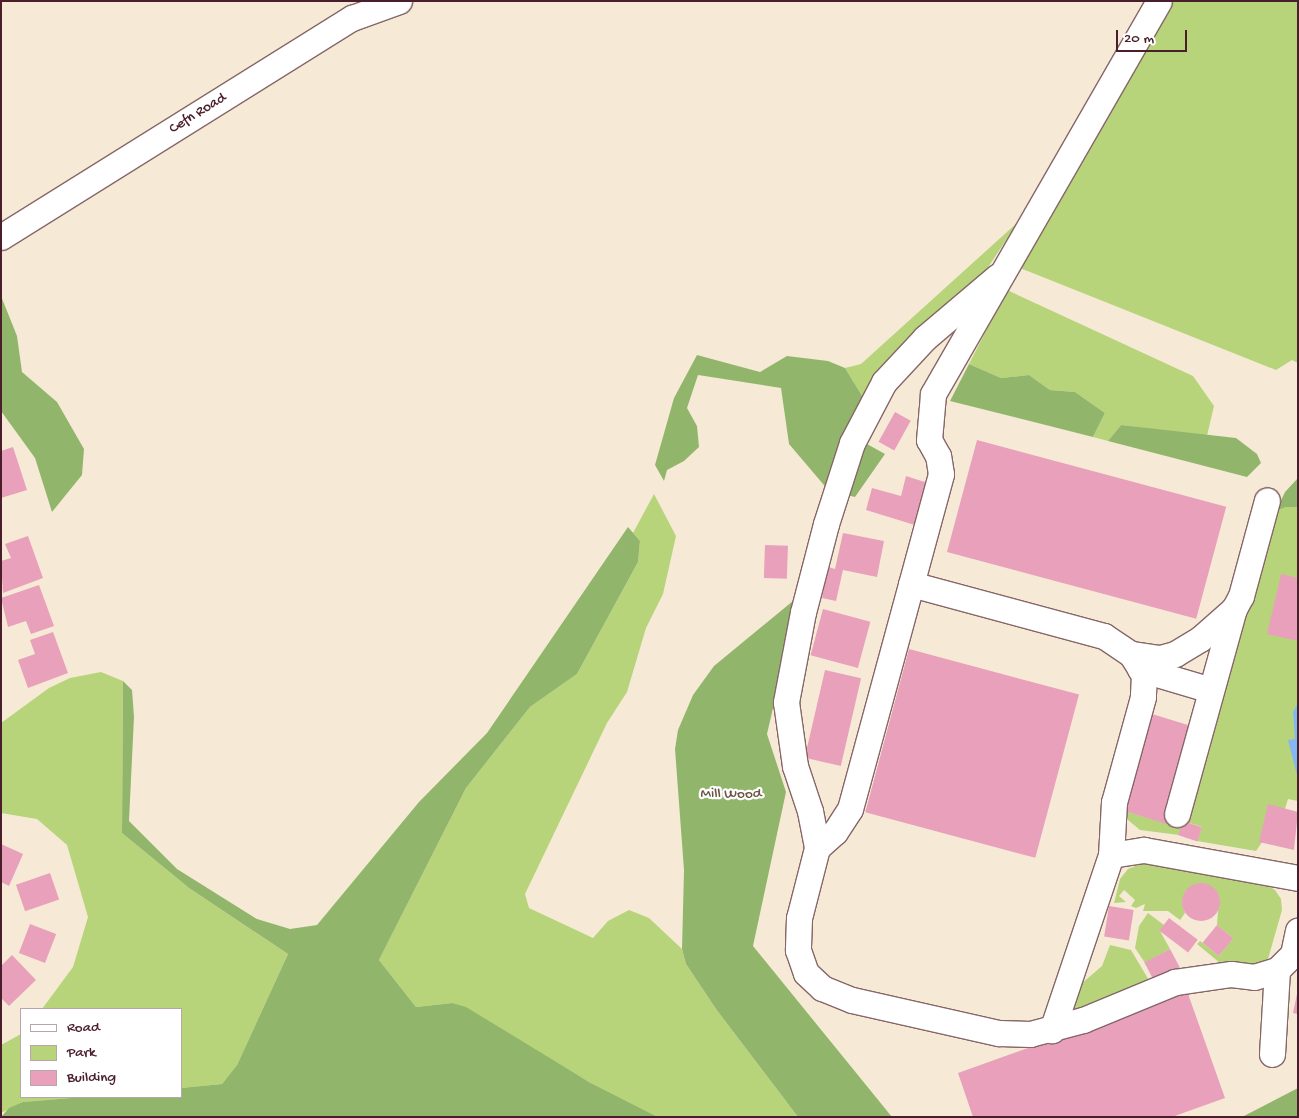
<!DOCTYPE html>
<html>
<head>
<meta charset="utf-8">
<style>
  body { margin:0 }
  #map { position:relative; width:1299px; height:1118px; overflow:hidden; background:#f6ead7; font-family:"Gochi Hand",sans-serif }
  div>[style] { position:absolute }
  .green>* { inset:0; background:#b7d47b }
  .forest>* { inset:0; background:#91b66b }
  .water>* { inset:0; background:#86b7f2 }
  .building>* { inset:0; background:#e9a0bb; transform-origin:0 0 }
  .round { border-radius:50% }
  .roads { filter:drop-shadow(1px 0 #866667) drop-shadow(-1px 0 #866667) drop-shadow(0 1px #866667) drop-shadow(0 -1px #866667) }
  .minor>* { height:25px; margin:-12.5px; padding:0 12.5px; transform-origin:12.5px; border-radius:12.5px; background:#fff }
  span { translate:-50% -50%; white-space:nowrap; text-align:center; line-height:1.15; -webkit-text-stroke:4.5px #fff; paint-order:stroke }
  .street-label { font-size:15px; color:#4a1f2b }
  .park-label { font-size:15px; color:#6b5543 }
  .frame { position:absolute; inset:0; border:2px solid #4a1f2b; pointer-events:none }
  .legend { position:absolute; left:20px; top:1008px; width:162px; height:90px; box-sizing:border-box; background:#fff; border:1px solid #b7a5aa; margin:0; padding:6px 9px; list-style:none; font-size:15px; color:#4a1f2b }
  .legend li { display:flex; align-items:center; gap:10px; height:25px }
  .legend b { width:25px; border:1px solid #b7a5aa }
  .scale { position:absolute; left:1116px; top:30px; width:71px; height:22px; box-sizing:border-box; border:2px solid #4a1f2b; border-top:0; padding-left:6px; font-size:15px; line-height:18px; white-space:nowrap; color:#4a1f2b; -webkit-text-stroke:4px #fff; paint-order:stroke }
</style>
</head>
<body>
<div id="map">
  <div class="green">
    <div style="clip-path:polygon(1172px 1px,1298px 1px,1298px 363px,1292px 360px,1276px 370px,1020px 268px)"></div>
    <div style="clip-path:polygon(1018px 222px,981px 278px,864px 399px,845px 368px,861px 364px)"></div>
    <div style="clip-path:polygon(1007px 290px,1193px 376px,1214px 406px,1207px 436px,1121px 425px,1108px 441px,1093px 437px,1105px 413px,1075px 392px,1050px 390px,1029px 375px,1001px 378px,969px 364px)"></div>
    <div style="clip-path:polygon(654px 494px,676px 536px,663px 594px,646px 628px,627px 692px,607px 723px,525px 894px,529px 908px,593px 938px,608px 921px,629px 910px,649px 918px,682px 949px,686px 964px,716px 1009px,798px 1117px,658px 1117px,589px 1082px,452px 1003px,416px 1007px,379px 960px,466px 788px,530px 707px,577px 674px,638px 562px,640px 541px,633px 533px)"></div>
    <div style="clip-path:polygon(1286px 507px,1298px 507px,1298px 801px,1288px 799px,1285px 809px,1256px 851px,1197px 841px,1202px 827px,1184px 821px,1179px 835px,1140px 830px,1128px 820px,1124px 811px,1177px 826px,1276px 511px)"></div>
    <div style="clip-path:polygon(101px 672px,123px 681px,122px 833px,189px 888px,288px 954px,237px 1065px,222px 1084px,181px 1088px,181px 1009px,42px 1009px,73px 967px,88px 917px,67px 845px,37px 819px,1px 813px,1px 723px,49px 688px,70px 678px)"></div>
    <div style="clip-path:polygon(1151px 860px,1266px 884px,1275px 890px,1281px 899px,1282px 910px,1268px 959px,1253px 966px,1220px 963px,1197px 944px,1200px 941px,1219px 956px,1233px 938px,1217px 925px,1219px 896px,1205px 884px,1187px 890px,1182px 901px,1185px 913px,1180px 920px,1168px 911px,1143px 911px,1145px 904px,1136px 908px,1131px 906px,1135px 900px,1124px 890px,1119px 896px,1126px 902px,1114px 903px,1120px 879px,1128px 869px)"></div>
    <div style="clip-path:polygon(1148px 913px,1164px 925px,1160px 931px,1170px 949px,1145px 963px,1135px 948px,1139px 926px)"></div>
    <div style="clip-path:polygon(1110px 945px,1131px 950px,1150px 982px,1072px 1015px,1081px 984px,1102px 966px)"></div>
    <div style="clip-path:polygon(21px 1034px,21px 1097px,83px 1097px,23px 1102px,1px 1113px,1px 1045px)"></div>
  </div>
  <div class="forest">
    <div style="clip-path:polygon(1px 296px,17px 336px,22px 372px,57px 402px,84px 449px,82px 475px,52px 512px,35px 458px,1px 411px)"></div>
    <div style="clip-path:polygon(697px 355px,760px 372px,787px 356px,828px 361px,845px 368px,864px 399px,854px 453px,867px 444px,885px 454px,855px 497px,829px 491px,789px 444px,781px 388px,698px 375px,687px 408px,697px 426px,699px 447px,684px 461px,667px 470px,664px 481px,655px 465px,674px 398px)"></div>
    <div style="clip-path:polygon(969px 364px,1001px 378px,1029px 375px,1050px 390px,1075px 392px,1105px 413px,1093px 437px,950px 401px)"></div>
    <div style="clip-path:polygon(1121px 425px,1236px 438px,1257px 454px,1261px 463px,1247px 477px,1108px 441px)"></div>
    <div style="clip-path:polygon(1298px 478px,1298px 507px,1286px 507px,1276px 511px,1285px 492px)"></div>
    <div style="clip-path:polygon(628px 527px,640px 541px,638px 562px,577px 674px,530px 707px,466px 788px,379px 960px,416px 1007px,452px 1003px,466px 1007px,589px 1082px,658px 1117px,1px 1117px,9px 1108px,23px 1102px,83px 1097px,181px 1097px,181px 1088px,222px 1084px,237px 1065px,288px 954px,189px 888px,122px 833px,123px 681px,132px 690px,134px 717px,129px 821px,177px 869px,257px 919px,290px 929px,317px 925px,419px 802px,487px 733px)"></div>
    <div style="clip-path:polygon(799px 596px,767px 734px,786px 792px,753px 946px,892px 1117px,798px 1117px,716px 1009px,686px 964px,682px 949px,684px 870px,675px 749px,678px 730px,693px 695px,714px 666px)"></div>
    <div style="clip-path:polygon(1298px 1088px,1298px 1117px,1242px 1117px)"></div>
  </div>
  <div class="water">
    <div style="clip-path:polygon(1298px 703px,1298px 779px,1288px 740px,1295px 739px,1293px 712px)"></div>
  </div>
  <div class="building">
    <div style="left:895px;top:412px;width:18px;height:34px;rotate:29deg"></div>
    <div style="left:977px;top:440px;width:258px;height:116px;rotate:15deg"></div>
    <div style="clip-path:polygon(13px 447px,27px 490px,1px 498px,1px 451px)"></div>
    <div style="clip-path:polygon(906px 476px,931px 484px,918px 526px,866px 510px,872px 488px,901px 496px)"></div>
    <div style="clip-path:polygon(843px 533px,884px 541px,877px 577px,843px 570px,836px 601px,822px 598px,828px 567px,835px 569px)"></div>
    <div style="clip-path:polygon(28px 536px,43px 578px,3px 593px,1px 561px,11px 558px,5px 544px)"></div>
    <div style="left:765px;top:545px;width:23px;height:33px;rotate:2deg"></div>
    <div style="clip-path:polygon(1281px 574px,1298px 578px,1298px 641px,1267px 634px)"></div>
    <div style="clip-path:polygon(39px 585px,54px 626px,31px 634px,26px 621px,8px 627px,1px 598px)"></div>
    <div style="left:823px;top:609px;width:49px;height:48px;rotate:15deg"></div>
    <div style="clip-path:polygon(53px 632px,68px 673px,28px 688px,18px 660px,35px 654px,30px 640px)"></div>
    <div style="left:909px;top:649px;width:176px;height:169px;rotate:15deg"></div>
    <div style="left:825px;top:670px;width:37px;height:90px;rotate:13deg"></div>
    <div style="left:1152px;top:714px;width:48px;height:101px;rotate:17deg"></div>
    <div style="clip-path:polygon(1268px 804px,1298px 812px,1294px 850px,1259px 842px)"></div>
    <div style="left:1183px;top:821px;width:20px;height:15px;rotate:18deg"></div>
    <div style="clip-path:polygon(1px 844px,23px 854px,9px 886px,1px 882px)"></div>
    <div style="left:50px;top:873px;width:28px;height:36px;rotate:71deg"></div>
    <div class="round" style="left:1182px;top:883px;width:38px;height:38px"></div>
    <div style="left:1109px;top:906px;width:25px;height:31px;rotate:9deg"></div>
    <div style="left:1169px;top:918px;width:36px;height:16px;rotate:37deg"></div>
    <div style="left:30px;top:924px;width:28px;height:31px;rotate:21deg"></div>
    <div style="left:1217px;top:925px;width:21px;height:23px;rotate:39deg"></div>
    <div style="left:1170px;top:949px;width:21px;height:29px;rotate:62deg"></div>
    <div style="clip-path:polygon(12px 955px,36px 980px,9px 1006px,1px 998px,1px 966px)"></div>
    <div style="clip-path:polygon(1187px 991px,1225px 1098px,1172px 1117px,973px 1117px,958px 1073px)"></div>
    <div style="clip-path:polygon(1297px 994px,1298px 994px,1298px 1014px,1293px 1013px)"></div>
  </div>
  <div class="roads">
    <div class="minor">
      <div style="left:1px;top:237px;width:414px;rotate:-32deg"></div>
      <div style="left:352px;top:18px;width:50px;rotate:-19.9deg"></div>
      <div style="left:998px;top:276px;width:96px;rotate:139.7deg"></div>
      <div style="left:925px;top:338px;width:60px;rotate:133deg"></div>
      <div style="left:884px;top:382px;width:69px;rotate:117.7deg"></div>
      <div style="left:852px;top:443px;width:85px;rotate:107.8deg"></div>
      <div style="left:826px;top:524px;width:91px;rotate:104.6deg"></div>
      <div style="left:803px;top:612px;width:92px;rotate:100.7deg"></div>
      <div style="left:786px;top:702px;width:65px;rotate:82deg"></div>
      <div style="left:795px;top:766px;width:47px;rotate:71.6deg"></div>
      <div style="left:810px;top:811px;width:38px;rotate:79deg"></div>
      <div style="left:817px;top:848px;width:72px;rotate:104.4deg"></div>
      <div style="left:799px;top:918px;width:32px;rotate:92deg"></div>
      <div style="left:798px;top:950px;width:24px;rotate:71deg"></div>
      <div style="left:806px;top:973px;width:22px;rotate:43deg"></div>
      <div style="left:822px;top:988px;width:32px;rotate:22deg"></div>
      <div style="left:852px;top:1000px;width:151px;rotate:12.7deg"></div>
      <div style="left:999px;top:1033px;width:31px;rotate:2deg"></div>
      <div style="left:1030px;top:1034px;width:55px;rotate:-14.8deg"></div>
      <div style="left:1083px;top:1020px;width:100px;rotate:-22.4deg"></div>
      <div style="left:1175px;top:982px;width:57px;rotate:-8.1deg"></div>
      <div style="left:1231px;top:974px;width:23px;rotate:7deg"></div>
      <div style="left:1254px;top:977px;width:24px;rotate:-17deg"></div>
      <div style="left:1277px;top:970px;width:23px;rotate:-45deg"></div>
      <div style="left:1293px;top:954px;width:24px;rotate:-78deg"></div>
      <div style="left:911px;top:584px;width:200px;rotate:15.1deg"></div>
      <div style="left:1104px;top:636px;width:32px;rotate:34deg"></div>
      <div style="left:1131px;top:654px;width:25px;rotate:58deg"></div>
      <div style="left:1144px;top:675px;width:22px;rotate:93deg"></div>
      <div style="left:1143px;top:697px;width:109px;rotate:105.4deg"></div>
      <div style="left:1114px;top:802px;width:53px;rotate:93.2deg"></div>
      <div style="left:1111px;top:855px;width:185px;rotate:108.6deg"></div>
      <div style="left:1131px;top:654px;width:29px;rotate:8deg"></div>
      <div style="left:1160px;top:658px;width:16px;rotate:-15deg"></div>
      <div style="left:1175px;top:654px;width:29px;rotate:-31deg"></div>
      <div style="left:1200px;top:639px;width:45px;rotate:-41.4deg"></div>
      <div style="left:1234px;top:609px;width:15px;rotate:-62deg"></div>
      <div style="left:1241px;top:596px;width:99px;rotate:-74.8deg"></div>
      <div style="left:1140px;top:669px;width:74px;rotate:16.5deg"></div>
      <div style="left:1177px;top:814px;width:213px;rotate:-74.5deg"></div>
      <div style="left:817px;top:848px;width:24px;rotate:-42deg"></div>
      <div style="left:835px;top:832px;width:27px;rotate:-57deg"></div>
      <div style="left:850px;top:809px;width:347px;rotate:-74.8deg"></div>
      <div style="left:941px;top:474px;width:18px;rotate:-99deg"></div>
      <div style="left:938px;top:456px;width:18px;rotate:-119deg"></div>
      <div style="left:929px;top:440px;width:46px;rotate:-85deg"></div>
      <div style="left:933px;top:394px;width:453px;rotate:-60.1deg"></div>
      <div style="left:1111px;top:855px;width:33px;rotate:-9deg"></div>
      <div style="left:1144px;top:850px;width:157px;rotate:10.3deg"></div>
      <div style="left:1272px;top:1054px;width:84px;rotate:-86.6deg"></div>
    </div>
  </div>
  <div class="street-label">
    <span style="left:198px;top:114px;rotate:-32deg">Cefn Road</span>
  </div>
  <div class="park-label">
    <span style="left:731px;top:795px">Mill Wood</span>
  </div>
  <div class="frame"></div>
  <ul class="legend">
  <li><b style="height:6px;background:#fff"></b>Road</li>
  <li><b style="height:14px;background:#b7d47b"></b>Park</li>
  <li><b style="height:14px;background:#e9a0bb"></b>Building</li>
  </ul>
  <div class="scale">20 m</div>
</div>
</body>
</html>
